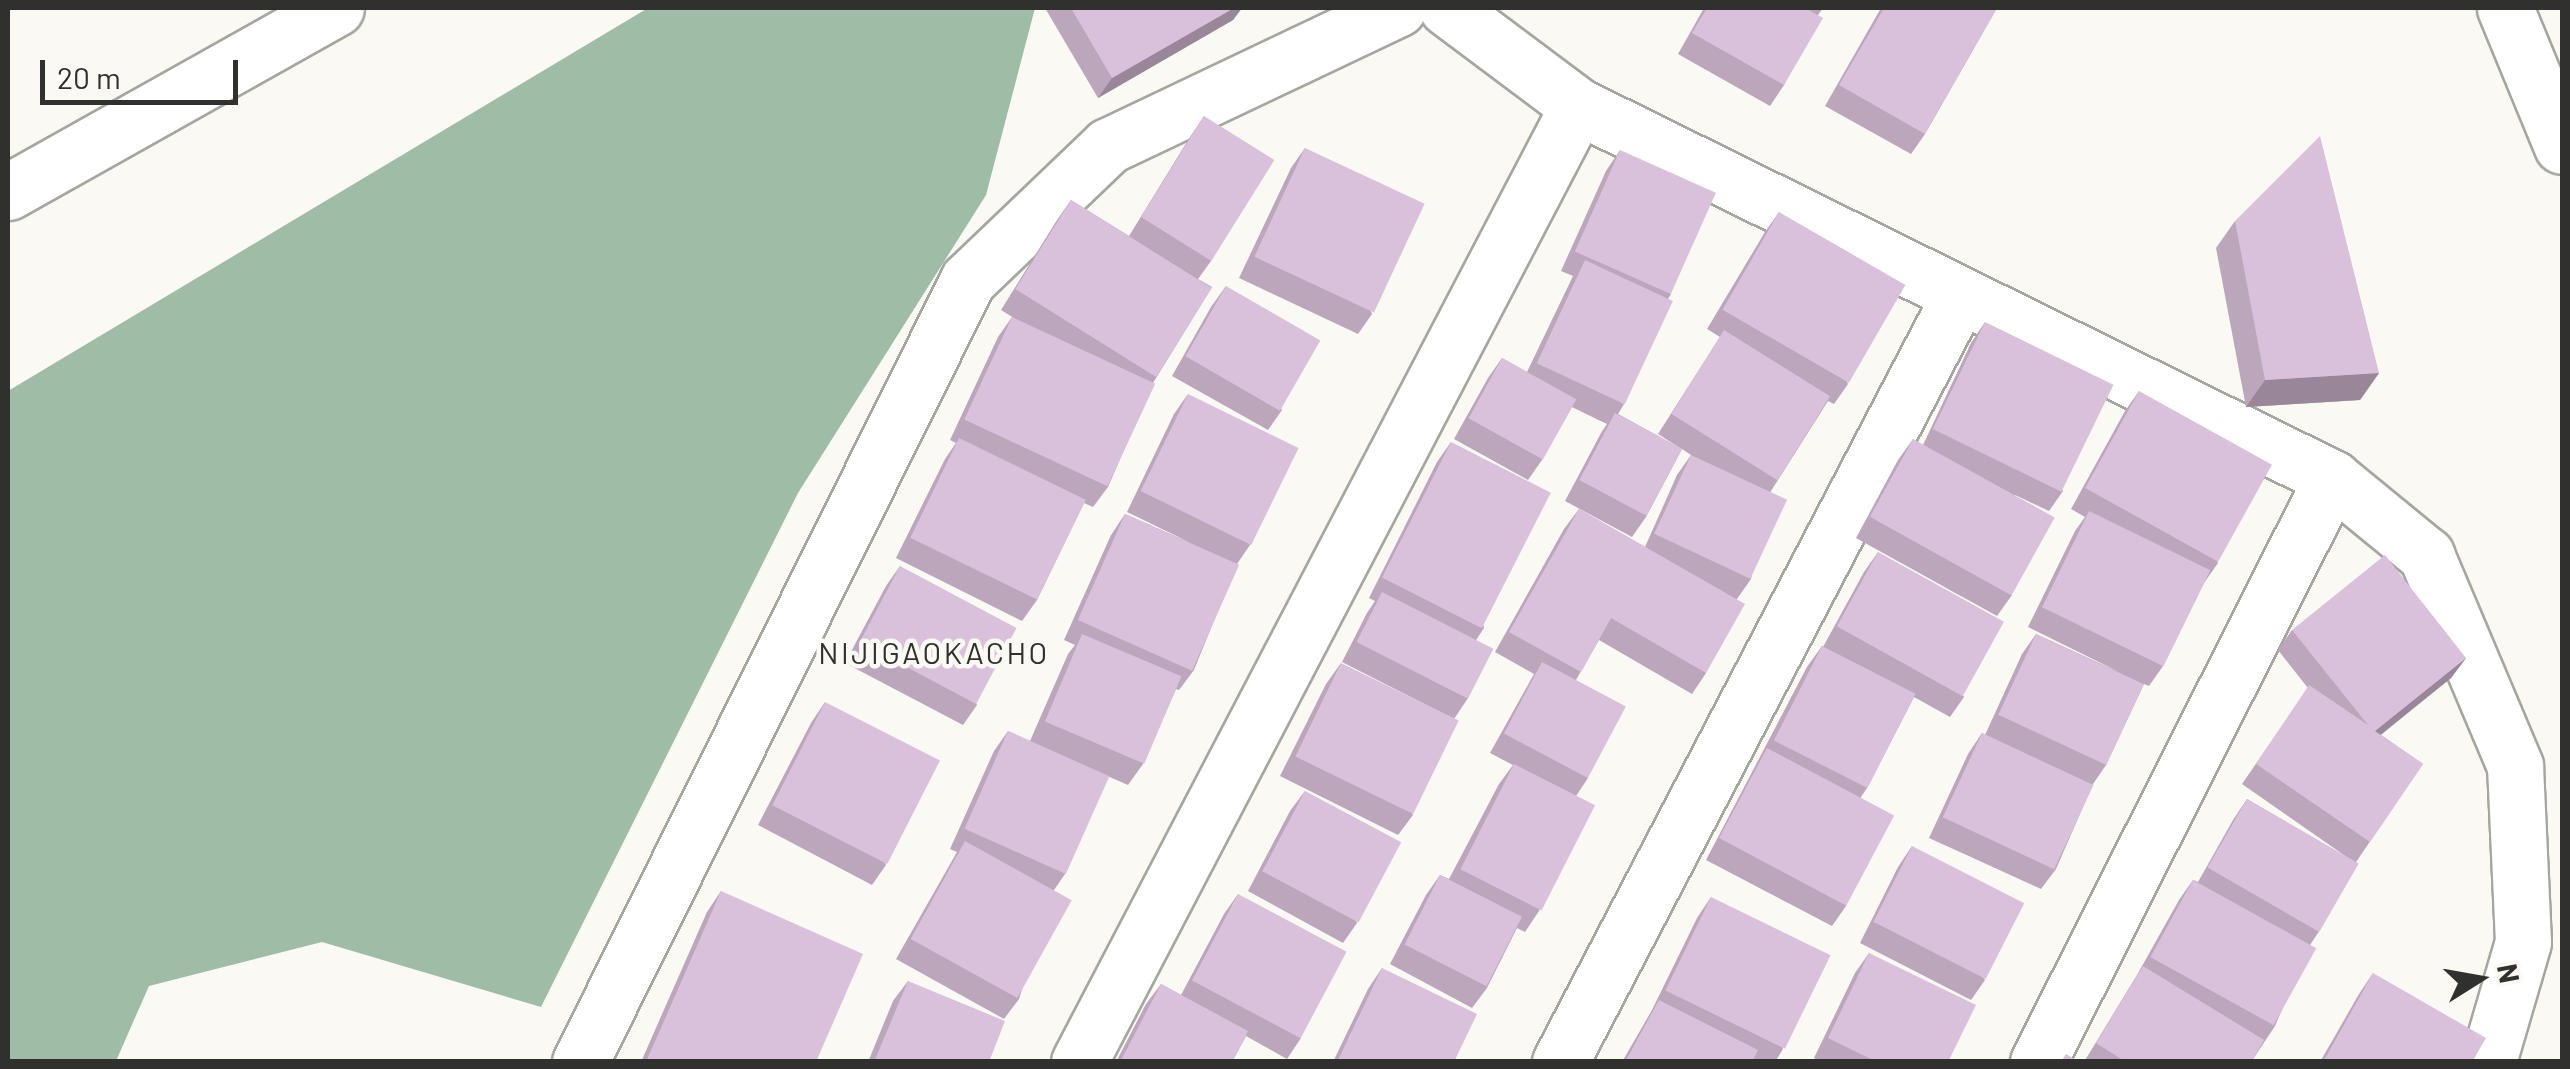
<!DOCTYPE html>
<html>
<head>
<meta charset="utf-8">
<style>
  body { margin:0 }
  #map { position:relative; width:2570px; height:1069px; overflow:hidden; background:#faf9f4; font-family:Barlow,sans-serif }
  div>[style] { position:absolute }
  .forest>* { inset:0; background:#9ebca6 }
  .roads { filter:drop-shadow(2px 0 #a6a6a1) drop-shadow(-2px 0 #a6a6a1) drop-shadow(0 2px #a6a6a1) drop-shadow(0 -2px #a6a6a1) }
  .minor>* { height:55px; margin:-27.5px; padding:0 27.5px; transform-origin:27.5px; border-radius:27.5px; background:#fff }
  .primary>* { height:55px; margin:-27.5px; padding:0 27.5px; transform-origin:27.5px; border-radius:27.5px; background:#fff }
  .wall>* { inset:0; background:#bba6bc }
  .shaded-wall>* { inset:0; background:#998799 }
  .building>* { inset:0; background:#dac1db; transform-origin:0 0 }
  span { translate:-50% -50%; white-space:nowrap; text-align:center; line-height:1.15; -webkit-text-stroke:9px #faf9f4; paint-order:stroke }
  .quarter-label { font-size:30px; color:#30302e; letter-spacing:2.5px }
  .frame { position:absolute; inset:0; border:10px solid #30302e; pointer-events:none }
  .north { position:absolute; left:2430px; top:929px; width:100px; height:100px; -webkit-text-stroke:8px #faf9f4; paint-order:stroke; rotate:79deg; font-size:28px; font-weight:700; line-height:40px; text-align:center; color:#30302e }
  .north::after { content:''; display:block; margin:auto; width:35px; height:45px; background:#30302e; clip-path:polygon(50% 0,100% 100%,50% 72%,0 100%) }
  .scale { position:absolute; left:40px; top:60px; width:198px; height:45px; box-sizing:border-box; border:5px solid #30302e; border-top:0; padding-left:12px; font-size:30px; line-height:35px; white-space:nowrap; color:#30302e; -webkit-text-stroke:8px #faf9f4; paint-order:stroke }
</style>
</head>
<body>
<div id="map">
  <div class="forest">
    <div style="clip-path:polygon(648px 8px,1035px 8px,986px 195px,798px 493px,541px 1007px,322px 942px,149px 986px,116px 1061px,8px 1061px,8px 391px)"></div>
  </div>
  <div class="roads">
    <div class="minor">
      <div style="left:1447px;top:8px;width:164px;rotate:36.8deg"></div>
      <div style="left:1578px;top:106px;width:841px;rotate:26.26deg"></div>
      <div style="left:2332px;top:478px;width:122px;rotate:39.3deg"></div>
      <div style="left:2426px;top:555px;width:229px;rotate:67.1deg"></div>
      <div style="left:2515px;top:766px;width:176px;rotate:87.4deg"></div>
      <div style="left:2523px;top:942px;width:125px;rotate:106.3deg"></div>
      <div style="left:2505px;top:8px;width:149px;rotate:67.6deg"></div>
      <div style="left:580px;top:1062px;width:873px;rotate:-63.61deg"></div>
      <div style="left:968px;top:280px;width:194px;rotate:-43.7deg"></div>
      <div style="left:1108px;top:146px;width:321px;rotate:-25.4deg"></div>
      <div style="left:1079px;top:1062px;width:1078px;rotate:-62.44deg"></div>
      <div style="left:1560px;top:1062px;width:865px;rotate:-62.46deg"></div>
      <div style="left:2038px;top:1062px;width:654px;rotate:-63.28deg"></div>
    </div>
    <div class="primary">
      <div style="left:8px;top:192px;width:376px;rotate:-29.3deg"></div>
    </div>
  </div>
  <div class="wall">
    <div style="clip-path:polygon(1045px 8px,1242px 8px,1233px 20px,1098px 98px)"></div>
    <div style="clip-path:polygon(1704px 8px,1823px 8px,1818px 15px,1784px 85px,1770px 106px,1678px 54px)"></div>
    <div style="clip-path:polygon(1881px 8px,1997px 8px,1925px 134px,1911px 154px,1825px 106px)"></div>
    <div style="clip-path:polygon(1204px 116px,1211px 261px,1198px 279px,1212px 287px,1153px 383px,1108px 487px,1093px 507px,1084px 503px,1037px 600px,1022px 621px,896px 558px,945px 459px,956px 443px,950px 440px,998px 337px,1012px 317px,1014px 318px,1001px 310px,1057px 220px,1071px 200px,1129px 236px,1190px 137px)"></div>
    <div style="clip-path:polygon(1305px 148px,1372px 314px,1358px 334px,1239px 278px,1291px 168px)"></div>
    <div style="clip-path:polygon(1620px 150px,1671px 294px,1668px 299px,1624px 404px,1618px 414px,1680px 448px,1658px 434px,1720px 337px,1707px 329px,1765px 232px,1779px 212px,1848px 384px,1834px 404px,1828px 401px,1771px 491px,1751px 579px,1737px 599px,1706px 673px,1692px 694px,1599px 640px,1576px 680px,1588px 778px,1576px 796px,1539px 911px,1525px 932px,1517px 928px,1487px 988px,1472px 1008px,1390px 964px,1426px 895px,1440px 875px,1449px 879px,1499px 784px,1513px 765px,1490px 753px,1534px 674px,1495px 652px,1564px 529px,1579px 509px,1645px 547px,1677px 475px,1691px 455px,1682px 449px,1646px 517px,1632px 537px,1565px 501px,1601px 433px,1607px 424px,1572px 407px,1542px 460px,1528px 480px,1454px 439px,1488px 378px,1502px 358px,1527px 372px,1573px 276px,1561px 271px,1606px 171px)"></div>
    <div style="clip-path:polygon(2235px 221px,2379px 373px,2360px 400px,2246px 407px,2216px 248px)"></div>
    <div style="clip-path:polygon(1226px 286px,1282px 410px,1268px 430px,1172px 376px,1211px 307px)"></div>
    <div style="clip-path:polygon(1985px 322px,2063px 491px,2049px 511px,2015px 495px,2012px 595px,1997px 616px,1856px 538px,1898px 460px,1913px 439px,1923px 445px,1971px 343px)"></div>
    <div style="clip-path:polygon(2139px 391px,2218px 563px,2204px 583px,2163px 666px,2149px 686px,2144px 684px,2106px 765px,2093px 784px,2056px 869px,2041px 889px,1929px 838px,1968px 754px,1982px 733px,1985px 735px,2022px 654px,2036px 634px,2121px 673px,2028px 627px,2075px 531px,2085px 517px,2071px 509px,2125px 411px)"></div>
    <div style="clip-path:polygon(1188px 394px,1250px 545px,1237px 564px,1194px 670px,1179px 690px,1176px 689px,1143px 764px,1128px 785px,1096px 771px,1065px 874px,1054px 890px,1019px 999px,1004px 1019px,896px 959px,957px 852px,950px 849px,994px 751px,1008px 731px,1030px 741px,1068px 654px,1075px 645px,1064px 640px,1111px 535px,1125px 514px,1191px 543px,1127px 512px,1174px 414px)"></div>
    <div style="clip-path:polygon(1451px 442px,1484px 628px,1476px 640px,1468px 698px,1454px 719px,1342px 662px,1367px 613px,1375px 601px,1369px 598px,1437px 462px)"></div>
    <div style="clip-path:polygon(1878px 552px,1964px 697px,1950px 717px,1914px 697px,1867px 788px,1861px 797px,1846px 906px,1832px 926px,1706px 860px,1807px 667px,1822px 646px,1823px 647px,1864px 572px)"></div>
    <div style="clip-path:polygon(900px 566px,977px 705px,963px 725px,845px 663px,886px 586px)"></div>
    <div style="clip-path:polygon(2292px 630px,2466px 658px,2451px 678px,2381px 735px,2423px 764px,2356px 862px,2318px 933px,2310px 945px,2275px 1026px,2251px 1062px,2084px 1062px,2137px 975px,2179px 900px,2193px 880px,2198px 882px,2233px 820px,2247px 799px,2351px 860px,2242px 784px,2308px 688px,2278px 650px)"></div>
    <div style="clip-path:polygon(1341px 663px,1413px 815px,1398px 835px,1280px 776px,1326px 684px)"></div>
    <div style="clip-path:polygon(825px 702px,886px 865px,872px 885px,758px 825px,811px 723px)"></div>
    <div style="clip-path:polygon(1305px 791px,1357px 923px,1343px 943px,1248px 891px,1290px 811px)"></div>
    <div style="clip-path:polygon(1912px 846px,1985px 980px,1971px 1000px,1860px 943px,1898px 867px)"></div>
    <div style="clip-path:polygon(721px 891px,816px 1062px,641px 1062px,707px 912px)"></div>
    <div style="clip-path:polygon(1238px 894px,1301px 1038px,1287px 1059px,1246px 1036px,1232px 1062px,1116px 1062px,1146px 1004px,1161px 984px,1181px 995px,1224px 914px)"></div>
    <div style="clip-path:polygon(1711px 897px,1783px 1049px,1775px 1062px,1622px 1062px,1652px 1010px,1697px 918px)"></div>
    <div style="clip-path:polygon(1869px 953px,1948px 1062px,1821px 1062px,1814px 1058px,1855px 973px)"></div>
    <div style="clip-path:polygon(1382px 968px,1454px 1062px,1333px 1062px,1368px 989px)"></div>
    <div style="clip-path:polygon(2373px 973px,2472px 1062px,2320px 1062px,2359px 994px)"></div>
    <div style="clip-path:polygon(908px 981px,989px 1062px,868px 1062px,893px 1001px)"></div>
  </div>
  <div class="shaded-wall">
    <div style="clip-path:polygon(1234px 8px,1242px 8px,1233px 20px,1098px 98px,1112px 78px)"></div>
    <div style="clip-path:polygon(2379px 373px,2360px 400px,2246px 407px,2265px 380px)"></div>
    <div style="clip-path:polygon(2466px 658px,2451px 678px,2360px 751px,2375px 731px)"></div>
  </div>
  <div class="building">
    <div style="clip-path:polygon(1071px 8px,1234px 8px,1112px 78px)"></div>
    <div style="clip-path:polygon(1707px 8px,1805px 8px,1823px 18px,1784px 85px,1692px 33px)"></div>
    <div style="clip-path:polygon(1884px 8px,1997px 8px,1925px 134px,1839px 85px)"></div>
    <div style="left:1204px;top:116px;width:83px;height:119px;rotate:32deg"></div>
    <div style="clip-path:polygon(2320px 136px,2379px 373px,2265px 380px,2235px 221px)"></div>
    <div style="left:1305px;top:148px;width:132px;height:120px;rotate:25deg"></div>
    <div style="left:1620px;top:150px;width:105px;height:111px;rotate:24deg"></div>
    <div style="left:1071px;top:200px;width:166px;height:105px;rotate:32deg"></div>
    <div style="left:1779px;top:212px;width:146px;height:113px;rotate:30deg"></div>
    <div style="left:1585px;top:260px;width:97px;height:114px;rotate:25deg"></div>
    <div style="left:1226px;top:286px;width:109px;height:81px;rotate:30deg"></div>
    <div style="left:1012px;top:317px;width:158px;height:113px;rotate:25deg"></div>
    <div style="left:1985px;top:322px;width:143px;height:119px;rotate:26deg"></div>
    <div style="left:1724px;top:330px;width:125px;height:99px;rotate:32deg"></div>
    <div style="left:1502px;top:358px;width:85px;height:69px;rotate:29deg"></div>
    <div style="left:2139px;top:391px;width:152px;height:111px;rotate:29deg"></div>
    <div style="left:1188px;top:394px;width:123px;height:108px;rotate:26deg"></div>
    <div style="left:1615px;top:413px;width:76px;height:76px;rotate:28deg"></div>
    <div style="left:959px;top:438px;width:141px;height:111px;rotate:26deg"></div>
    <div style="left:1913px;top:439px;width:162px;height:89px;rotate:29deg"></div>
    <div style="left:1451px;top:442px;width:112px;height:152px;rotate:27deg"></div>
    <div style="left:1691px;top:455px;width:106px;height:87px;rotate:25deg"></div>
    <div style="clip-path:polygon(1579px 509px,1745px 604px,1706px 673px,1611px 618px,1581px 672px,1509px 632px)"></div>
    <div style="left:2089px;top:511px;width:135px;height:107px;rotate:26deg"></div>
    <div style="left:1125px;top:514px;width:125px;height:116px;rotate:24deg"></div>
    <div style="left:1878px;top:552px;width:144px;height:85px;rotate:29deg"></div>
    <div style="clip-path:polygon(2385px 555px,2466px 658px,2375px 731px,2423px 764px,2370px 842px,2256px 764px,2309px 685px,2368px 725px,2292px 630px)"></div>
    <div style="left:900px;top:566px;width:132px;height:86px;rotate:28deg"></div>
    <div style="left:1382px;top:592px;width:125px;height:56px;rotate:27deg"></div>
    <div style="left:1082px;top:634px;width:108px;height:95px;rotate:23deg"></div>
    <div style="left:2036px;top:634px;width:119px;height:89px;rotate:25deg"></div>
    <div style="left:1822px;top:646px;width:105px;height:106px;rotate:27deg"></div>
    <div style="left:1542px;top:662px;width:95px;height:81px;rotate:28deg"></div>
    <div style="left:1341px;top:663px;width:131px;height:104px;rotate:26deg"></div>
    <div style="left:825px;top:702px;width:129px;height:116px;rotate:27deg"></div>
    <div style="left:1008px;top:731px;width:111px;height:107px;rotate:24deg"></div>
    <div style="left:1982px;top:733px;width:123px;height:93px;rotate:25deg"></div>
    <div style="left:1767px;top:748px;width:144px;height:102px;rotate:28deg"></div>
    <div style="left:1514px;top:764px;width:91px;height:118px;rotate:27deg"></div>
    <div style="left:1305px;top:791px;width:109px;height:91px;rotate:28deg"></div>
    <div style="left:2247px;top:799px;width:129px;height:79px;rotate:30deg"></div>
    <div style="left:965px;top:841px;width:122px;height:112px;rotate:29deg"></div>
    <div style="left:1912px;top:846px;width:126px;height:85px;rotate:27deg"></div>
    <div style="left:1440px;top:875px;width:92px;height:78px;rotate:27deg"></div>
    <div style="left:2193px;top:880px;width:141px;height:88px;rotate:29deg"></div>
    <div style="clip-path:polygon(721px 891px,863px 954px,816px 1062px,646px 1062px)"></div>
    <div style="left:1238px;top:894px;width:123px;height:98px;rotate:28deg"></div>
    <div style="left:1711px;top:897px;width:133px;height:104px;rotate:26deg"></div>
    <div style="clip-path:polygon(1869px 953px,1976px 1005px,1948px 1062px,1877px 1062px,1828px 1038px)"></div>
    <div style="clip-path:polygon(2143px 966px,2264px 1040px,2251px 1062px,2126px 1062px,2096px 1043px)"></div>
    <div style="clip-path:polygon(1382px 968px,1477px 1014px,1454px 1062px,1338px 1060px)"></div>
    <div style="clip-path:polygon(2373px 973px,2486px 1038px,2472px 1062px,2323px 1062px)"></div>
    <div style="clip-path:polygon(908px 981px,1005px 1021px,989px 1062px,874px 1062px)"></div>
    <div style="clip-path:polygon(1161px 984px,1248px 1031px,1232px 1062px,1120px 1062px)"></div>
    <div style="clip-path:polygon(1659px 1000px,1758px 1050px,1752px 1062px,1625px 1062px)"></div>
    <div style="clip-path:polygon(2066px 1054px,2079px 1062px,2061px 1062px)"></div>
  </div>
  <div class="quarter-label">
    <span style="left:934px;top:652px">NIJIGAOKACHO</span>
  </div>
  <div class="frame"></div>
  <div class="north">N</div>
  <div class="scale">20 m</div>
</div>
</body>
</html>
